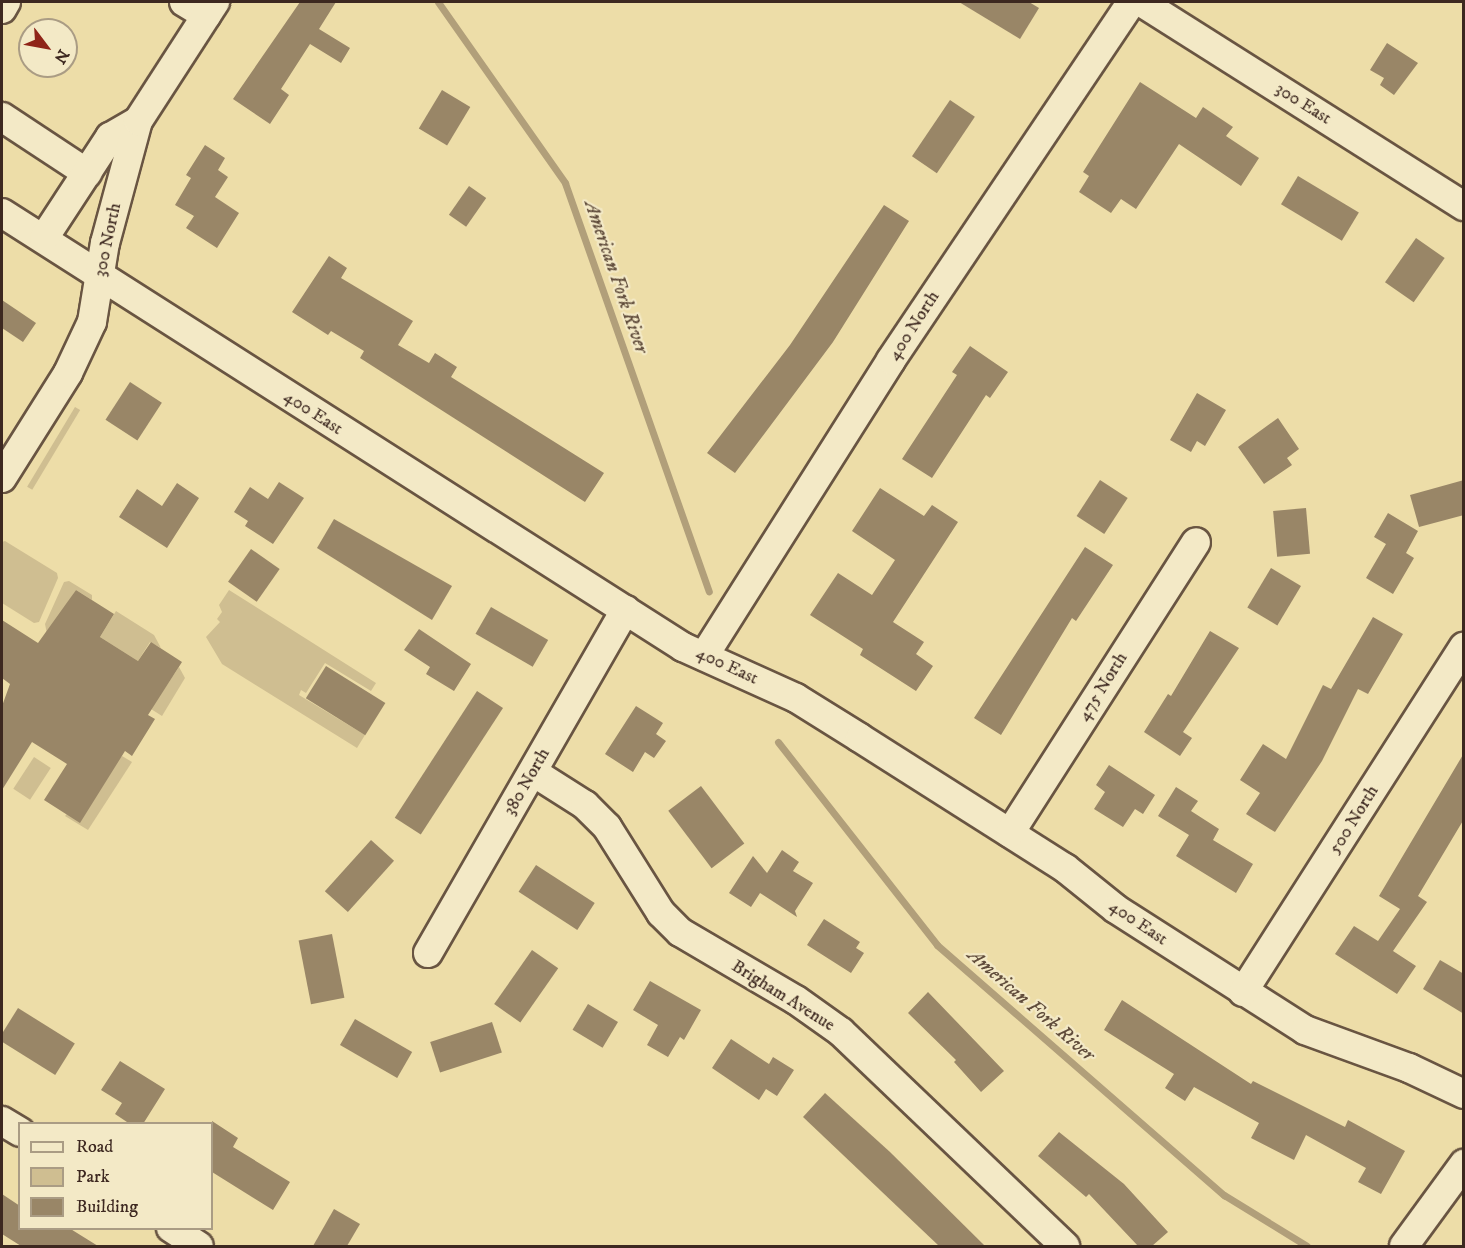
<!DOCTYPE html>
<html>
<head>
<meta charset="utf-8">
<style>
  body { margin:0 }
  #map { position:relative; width:1465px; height:1248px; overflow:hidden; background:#eddda8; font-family:"IM FELL DW Pica",serif }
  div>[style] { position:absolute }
  .green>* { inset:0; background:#cfbe91; transform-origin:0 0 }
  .stream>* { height:7px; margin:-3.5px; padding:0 3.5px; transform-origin:3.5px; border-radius:3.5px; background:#b19f7a }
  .building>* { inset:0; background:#998667; transform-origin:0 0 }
  .roads { filter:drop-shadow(2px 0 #695542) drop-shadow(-2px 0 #695542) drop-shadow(0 2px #695542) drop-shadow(0 -2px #695542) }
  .minor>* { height:28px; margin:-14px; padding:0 14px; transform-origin:14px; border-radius:14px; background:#f3e9c6 }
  span { translate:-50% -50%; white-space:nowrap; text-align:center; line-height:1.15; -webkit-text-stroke:4.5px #f3e9c6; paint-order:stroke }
  .street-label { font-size:18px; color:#3d2820 }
  .water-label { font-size:20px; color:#604c3b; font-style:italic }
  .frame { position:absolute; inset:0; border:3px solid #3d2820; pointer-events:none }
  .legend { position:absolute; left:18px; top:1122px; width:195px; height:108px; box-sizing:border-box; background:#f3e9c6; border:2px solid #aa9c84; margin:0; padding:8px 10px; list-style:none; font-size:18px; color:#3d2820 }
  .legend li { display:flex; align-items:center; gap:12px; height:30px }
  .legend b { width:30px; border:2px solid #aa9c84 }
  .north { position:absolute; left:18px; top:18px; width:60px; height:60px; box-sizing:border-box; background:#f3e9c6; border:2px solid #aa9c84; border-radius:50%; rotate:122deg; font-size:16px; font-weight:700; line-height:24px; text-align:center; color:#3d2820 }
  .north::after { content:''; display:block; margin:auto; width:21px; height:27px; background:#8f2418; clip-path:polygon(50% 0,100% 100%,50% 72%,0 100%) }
</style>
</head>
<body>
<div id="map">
  <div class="green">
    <div style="left:75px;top:407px;width:6px;height:93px;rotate:31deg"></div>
    <div style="clip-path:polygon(5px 541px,57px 573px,58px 578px,39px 622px,34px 623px,2px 603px,2px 542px)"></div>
    <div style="clip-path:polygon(69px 581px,92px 595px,92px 600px,76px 590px,47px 634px,45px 624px,64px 582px)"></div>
    <div style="clip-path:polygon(229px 590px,376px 683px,371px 691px,325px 663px,306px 693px,301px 690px,299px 695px,365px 735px,357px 748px,222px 664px,206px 637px,220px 622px,217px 619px,222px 612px,219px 605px)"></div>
    <div style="clip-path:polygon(116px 611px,154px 635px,161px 648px,150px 642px,138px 661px,100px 637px)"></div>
    <div style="clip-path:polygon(179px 667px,185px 678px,162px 716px,151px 709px)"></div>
    <div style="clip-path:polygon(122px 756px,132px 762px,88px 830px,65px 816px)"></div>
    <div style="left:34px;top:757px;width:20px;height:38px;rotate:33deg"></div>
  </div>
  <div class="stream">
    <div style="left:438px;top:2px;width:221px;rotate:54.9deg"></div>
    <div style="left:565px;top:183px;width:433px;rotate:70.6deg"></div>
    <div style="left:778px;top:742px;width:258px;rotate:51.9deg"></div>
    <div style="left:937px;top:945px;width:381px;rotate:41.1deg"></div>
    <div style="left:1224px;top:1195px;width:97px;rotate:31.6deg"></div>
  </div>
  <div class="building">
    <div style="clip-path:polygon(300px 2px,336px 2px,319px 29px,350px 48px,341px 63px,310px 44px,281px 89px,289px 95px,270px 124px,233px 99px)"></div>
    <div style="clip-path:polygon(959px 2px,1029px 2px,1039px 8px,1020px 39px)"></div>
    <div style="clip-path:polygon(1387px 43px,1418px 63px,1394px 95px,1380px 85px,1384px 78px,1370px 70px)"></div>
    <div style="clip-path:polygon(1140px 82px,1196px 118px,1203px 107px,1233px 127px,1226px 136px,1259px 158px,1241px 186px,1179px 144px,1136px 209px,1121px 199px,1111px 213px,1079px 192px,1089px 176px,1083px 172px)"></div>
    <div style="left:442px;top:90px;width:33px;height:45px;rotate:31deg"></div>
    <div style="left:950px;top:100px;width:30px;height:68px;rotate:34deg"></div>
    <div style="clip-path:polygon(205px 145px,225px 158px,218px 170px,228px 177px,215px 197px,239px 213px,217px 248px,186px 228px,194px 216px,175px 205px,191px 178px,186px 175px)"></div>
    <div style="left:1298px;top:176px;width:71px;height:33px;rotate:31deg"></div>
    <div style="left:469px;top:186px;width:21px;height:35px;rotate:35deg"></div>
    <div style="clip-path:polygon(884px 205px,909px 221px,833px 342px,735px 473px,707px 453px,790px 345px)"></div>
    <div style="left:1416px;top:238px;width:35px;height:54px;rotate:35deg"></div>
    <div style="clip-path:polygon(329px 256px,347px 268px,341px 278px,413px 321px,398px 345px,429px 363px,435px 353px,457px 367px,451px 377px,604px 473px,585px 502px,360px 358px,364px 351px,331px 331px,328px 335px,292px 312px)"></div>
    <div style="clip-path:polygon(2px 300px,36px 323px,23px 342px,2px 328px)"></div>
    <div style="clip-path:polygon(970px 346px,1008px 372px,990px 398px,986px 395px,932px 478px,902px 459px,957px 375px,952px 372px)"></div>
    <div style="left:130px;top:382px;width:38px;height:45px;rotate:33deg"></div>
    <div style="clip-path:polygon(1197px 393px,1226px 410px,1205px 446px,1197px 441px,1191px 452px,1170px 440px)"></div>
    <div style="clip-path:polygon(1278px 418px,1299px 449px,1287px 458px,1292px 465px,1264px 484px,1238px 447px)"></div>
    <div style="left:1100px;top:480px;width:33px;height:43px;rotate:33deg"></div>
    <div style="clip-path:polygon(1464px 480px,1464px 515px,1419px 527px,1410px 495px)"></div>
    <div style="clip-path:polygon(279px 482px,304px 498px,273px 544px,245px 526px,248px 521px,234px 512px,250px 487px,268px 499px)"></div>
    <div style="clip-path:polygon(177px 483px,199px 498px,167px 548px,119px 517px,137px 489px,162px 506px)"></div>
    <div style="clip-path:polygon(880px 488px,924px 516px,932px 505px,958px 522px,893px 622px,924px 642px,916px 654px,933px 666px,916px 691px,860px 655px,863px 649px,810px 615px,838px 573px,872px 595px,895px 560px,852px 531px)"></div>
    <div style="left:1306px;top:508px;width:46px;height:33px;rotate:85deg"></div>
    <div style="clip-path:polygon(1388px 513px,1418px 531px,1406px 553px,1414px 558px,1393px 594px,1366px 578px,1386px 544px,1374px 537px)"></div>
    <div style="clip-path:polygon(334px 519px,452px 586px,432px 620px,317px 548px)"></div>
    <div style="clip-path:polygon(1085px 547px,1113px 565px,1076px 621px,1072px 618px,1001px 735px,974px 718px)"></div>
    <div style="left:251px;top:549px;width:35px;height:40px;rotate:35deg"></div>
    <div style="left:1271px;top:568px;width:35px;height:46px;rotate:31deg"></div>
    <div style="clip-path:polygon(76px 590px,114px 614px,100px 637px,138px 661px,151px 642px,182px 662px,148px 715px,155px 719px,132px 756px,125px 751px,80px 823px,44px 800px,67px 764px,32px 742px,2px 790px,2px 706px,10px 684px,2px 678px,2px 620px,38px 643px)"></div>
    <div style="left:491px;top:607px;width:66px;height:31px;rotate:30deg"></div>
    <div style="clip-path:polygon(1373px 617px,1403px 634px,1368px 694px,1358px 689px,1322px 761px,1275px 832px,1246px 814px,1260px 793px,1240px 780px,1263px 744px,1286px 759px,1323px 685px,1331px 689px)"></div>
    <div style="clip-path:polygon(419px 629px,471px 664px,454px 691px,426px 674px,430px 667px,404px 650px)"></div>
    <div style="clip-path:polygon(1210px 631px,1239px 648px,1183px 732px,1192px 738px,1180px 756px,1144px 732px,1168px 694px,1171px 696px)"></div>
    <div style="left:326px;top:666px;width:70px;height:38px;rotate:32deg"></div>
    <div style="left:477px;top:691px;width:31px;height:151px;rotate:33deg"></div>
    <div style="clip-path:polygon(636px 706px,663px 723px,656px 734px,666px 741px,654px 758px,645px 752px,633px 772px,605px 754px)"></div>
    <div style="clip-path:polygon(1464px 753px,1464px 819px,1418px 896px,1427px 902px,1393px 951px,1416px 966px,1397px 994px,1335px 954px,1354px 926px,1378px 941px,1400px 909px,1379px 896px)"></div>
    <div style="clip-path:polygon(1109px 765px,1155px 795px,1143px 814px,1135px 809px,1123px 827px,1094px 809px,1105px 792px,1096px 785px)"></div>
    <div style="left:701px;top:786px;width:72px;height:41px;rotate:53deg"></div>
    <div style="clip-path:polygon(1176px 787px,1198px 801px,1191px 811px,1219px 829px,1213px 840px,1253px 864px,1236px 893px,1176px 856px,1189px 835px,1158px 816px)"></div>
    <div style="left:371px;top:840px;width:31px;height:69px;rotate:42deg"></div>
    <div style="clip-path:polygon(782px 850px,799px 862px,793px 871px,813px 883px,795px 911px,797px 917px,760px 893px,751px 907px,729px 893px,753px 856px,767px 873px)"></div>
    <div style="left:536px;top:865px;width:70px;height:32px;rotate:33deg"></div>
    <div style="clip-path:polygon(824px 919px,860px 942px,856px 948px,864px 953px,851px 973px,807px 945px)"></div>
    <div style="left:332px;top:934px;width:65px;height:34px;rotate:79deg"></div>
    <div style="left:532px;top:950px;width:32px;height:66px;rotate:35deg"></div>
    <div style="clip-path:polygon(1440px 960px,1464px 974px,1464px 1014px,1423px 989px)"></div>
    <div style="clip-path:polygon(650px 981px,701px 1010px,684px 1040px,680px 1037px,668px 1057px,647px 1045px,658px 1025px,633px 1010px)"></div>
    <div style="clip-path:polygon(928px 992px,1004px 1071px,981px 1092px,954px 1062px,956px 1060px,908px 1013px)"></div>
    <div style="clip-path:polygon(1122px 1000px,1251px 1084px,1253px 1081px,1345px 1127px,1348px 1120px,1405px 1151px,1381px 1194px,1358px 1182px,1366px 1168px,1306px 1135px,1294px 1160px,1251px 1138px,1259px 1123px,1194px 1087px,1185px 1101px,1165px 1088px,1174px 1074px,1104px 1030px)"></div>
    <div style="left:588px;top:1004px;width:35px;height:30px;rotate:31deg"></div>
    <div style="left:18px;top:1008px;width:67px;height:37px;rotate:32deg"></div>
    <div style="left:355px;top:1019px;width:66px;height:30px;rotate:30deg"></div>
    <div style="left:492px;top:1022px;width:32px;height:65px;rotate:72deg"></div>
    <div style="clip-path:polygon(731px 1039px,769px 1064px,773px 1057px,794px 1070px,777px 1096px,766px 1089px,759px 1100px,712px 1068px)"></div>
    <div style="clip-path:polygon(120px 1061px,165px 1089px,143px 1124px,130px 1124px,115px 1114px,122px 1103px,101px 1090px)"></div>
    <div style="clip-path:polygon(825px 1093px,890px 1152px,985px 1246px,939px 1246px,803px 1117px)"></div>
    <div style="clip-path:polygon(212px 1121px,238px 1138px,233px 1147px,290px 1182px,273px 1210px,212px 1172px)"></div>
    <div style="clip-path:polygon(1059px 1132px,1124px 1184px,1168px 1232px,1152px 1246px,1138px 1246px,1089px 1194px,1086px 1197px,1038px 1156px)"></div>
    <div style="clip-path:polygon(2px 1194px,20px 1206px,20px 1228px,69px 1228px,98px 1246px,21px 1246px,2px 1234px)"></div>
    <div style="clip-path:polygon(334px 1209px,360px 1224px,347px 1246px,313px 1246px)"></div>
  </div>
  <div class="roads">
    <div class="minor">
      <div style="left:184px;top:2px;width:26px;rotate:31deg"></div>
      <div style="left:1141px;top:2px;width:382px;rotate:32.3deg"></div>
      <div style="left:2px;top:9px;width:8px;rotate:-60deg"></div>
      <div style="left:2px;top:117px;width:102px;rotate:33.4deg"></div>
      <div style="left:2px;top:213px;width:808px;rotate:32.51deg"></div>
      <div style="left:683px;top:647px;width:124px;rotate:24.3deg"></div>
      <div style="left:796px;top:698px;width:75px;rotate:32deg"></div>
      <div style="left:860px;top:738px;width:243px;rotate:32.4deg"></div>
      <div style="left:1065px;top:868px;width:65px;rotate:38.8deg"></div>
      <div style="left:1116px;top:909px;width:224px;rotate:32.6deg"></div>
      <div style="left:1305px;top:1030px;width:111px;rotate:20.1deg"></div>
      <div style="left:1409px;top:1068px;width:61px;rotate:25.3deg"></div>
      <div style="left:44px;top:238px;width:121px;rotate:-56.8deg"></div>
      <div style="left:110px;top:137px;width:32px;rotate:-30deg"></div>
      <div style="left:2px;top:478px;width:124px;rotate:-57.8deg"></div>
      <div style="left:68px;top:373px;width:56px;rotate:-64.8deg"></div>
      <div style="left:92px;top:322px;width:80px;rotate:-80.7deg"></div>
      <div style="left:105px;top:243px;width:126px;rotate:-74.9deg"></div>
      <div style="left:138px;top:121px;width:142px;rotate:-57.1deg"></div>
      <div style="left:704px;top:656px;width:350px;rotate:-57.7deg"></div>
      <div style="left:891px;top:360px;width:432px;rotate:-56.1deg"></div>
      <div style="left:533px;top:772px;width:62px;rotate:32.4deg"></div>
      <div style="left:585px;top:805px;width:31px;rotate:45deg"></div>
      <div style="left:607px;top:827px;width:102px;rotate:57.9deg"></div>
      <div style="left:661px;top:913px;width:27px;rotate:45deg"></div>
      <div style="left:680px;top:932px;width:134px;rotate:30.4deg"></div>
      <div style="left:796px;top:1000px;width:55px;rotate:35.4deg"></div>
      <div style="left:841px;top:1032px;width:310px;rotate:43.7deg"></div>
      <div style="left:1010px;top:833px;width:345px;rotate:-57.4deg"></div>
      <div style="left:428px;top:953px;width:396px;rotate:-60.1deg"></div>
      <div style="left:1243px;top:992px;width:410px;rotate:-57.4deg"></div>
      <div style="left:2px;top:1121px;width:21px;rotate:31deg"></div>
      <div style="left:171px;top:1228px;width:33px;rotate:33deg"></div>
      <div style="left:1404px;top:1246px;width:102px;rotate:-53.8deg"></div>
    </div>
  </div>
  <div class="street-label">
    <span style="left:1303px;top:104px;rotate:32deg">300 East</span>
    <span style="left:108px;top:240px;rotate:-78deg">300 North</span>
    <span style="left:914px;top:326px;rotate:-57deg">400 North</span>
    <span style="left:313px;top:413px;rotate:33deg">400 East</span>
    <span style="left:727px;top:666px;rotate:25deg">400 East</span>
    <span style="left:1103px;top:687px;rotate:-58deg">475 North</span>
    <span style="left:527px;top:782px;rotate:-60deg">380 North</span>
    <span style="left:1354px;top:820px;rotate:-58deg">500 North</span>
    <span style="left:1138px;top:923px;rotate:34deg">400 East</span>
    <span style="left:783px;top:996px;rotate:32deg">Brigham Avenue</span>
  </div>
  <div class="water-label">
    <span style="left:616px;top:277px;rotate:71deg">American Fork River</span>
    <span style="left:1031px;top:1005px;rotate:41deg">American Fork River</span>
  </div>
  <div class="frame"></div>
  <ul class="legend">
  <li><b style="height:8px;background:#f3e9c6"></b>Road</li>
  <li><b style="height:16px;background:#cfbe91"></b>Park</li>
  <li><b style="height:16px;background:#998667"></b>Building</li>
  </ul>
  <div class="north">N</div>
</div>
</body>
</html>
